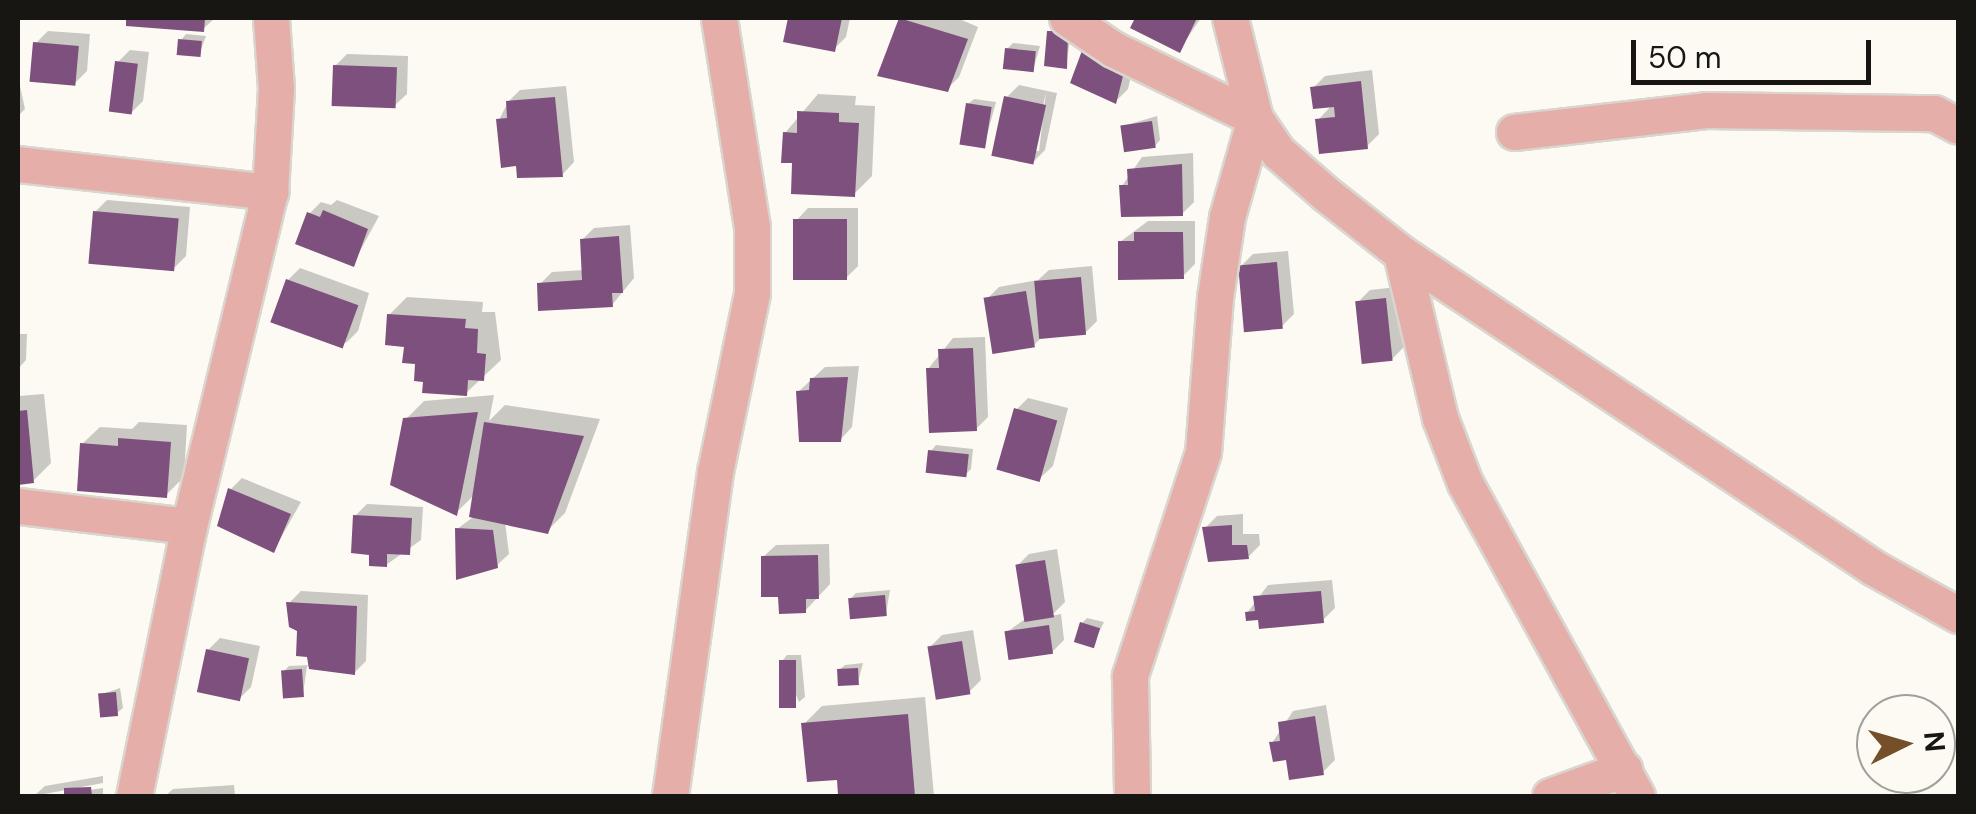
<!DOCTYPE html>
<html>
<head>
<meta charset="utf-8">
<style>
  body { margin:0 }
  #map { position:relative; width:1976px; height:814px; overflow:hidden; background:#fdfaf3; font-family:"DM Sans",sans-serif }
  div>[style] { position:absolute }
  .shadow>* { inset:0; background:#0003 }
  .building>* { inset:0; background:#7d507d; transform-origin:0 0 }
  .roads { filter:drop-shadow(2px 0 #d8d6cf) drop-shadow(-2px 0 #d8d6cf) drop-shadow(0 2px #d8d6cf) drop-shadow(0 -2px #d8d6cf) }
  .minor>* { height:35px; margin:-17.5px; padding:0 17.5px; transform-origin:17.5px; border-radius:17.5px; background:#e6aea8 }
  span { translate:-50% -50%; white-space:nowrap; text-align:center; line-height:1.15; -webkit-text-stroke:10px #fdfaf3; paint-order:stroke }
  .frame { position:absolute; inset:0; border:20px solid #171613; pointer-events:none }
  .north { position:absolute; left:1856px; top:694px; width:100px; height:100px; box-sizing:border-box; background:#fdfaf3; border:2px solid #a19f99; border-radius:50%; rotate:85deg; font-size:28px; font-weight:700; line-height:40px; text-align:center; color:#171613 }
  .north::after { content:''; display:block; margin:auto; width:35px; height:45px; background:#744f2a; clip-path:polygon(50% 0,100% 100%,50% 72%,0 100%) }
  .scale { position:absolute; left:1631px; top:40px; width:240px; height:45px; box-sizing:border-box; border:5px solid #171613; border-top:0; padding-left:12px; font-size:30px; line-height:35px; white-space:nowrap; color:#171613; -webkit-text-stroke:8px #fdfaf3; paint-order:stroke }
</style>
</head>
<body>
<div id="map">
  <div class="shadow">
    <div style="clip-path:polygon(129px 18px,215px 18px,203px 29px,128px 24px)"></div>
    <div style="clip-path:polygon(790px 18px,850px 18px,846px 37px,834px 49px,786px 40px)"></div>
    <div style="clip-path:polygon(902px 18px,957px 18px,978px 27px,959px 77px,947px 89px,880px 74px)"></div>
    <div style="clip-path:polygon(1137px 18px,1201px 18px,1179px 50px,1133px 27px)"></div>
    <div style="clip-path:polygon(1056px 26px,1072px 26px,1066px 66px,1050px 32px)"></div>
    <div style="clip-path:polygon(48px 31px,90px 34px,87px 71px,75px 83px,36px 43px)"></div>
    <div style="clip-path:polygon(186px 34px,206px 36px,199px 55px,181px 40px)"></div>
    <div style="clip-path:polygon(1097px 37px,1135px 59px,1128px 89px,1116px 101px)"></div>
    <div style="clip-path:polygon(1013px 43px,1040px 46px,1033px 70px,1007px 49px)"></div>
    <div style="clip-path:polygon(130px 50px,149px 52px,143px 101px,131px 113px,118px 62px)"></div>
    <div style="clip-path:polygon(347px 54px,408px 56px,407px 94px,394px 106px,335px 66px)"></div>
    <div style="clip-path:polygon(1372px 70px,1379px 134px,1367px 146px,1318px 120px,1333px 104px,1313px 88px,1325px 76px)"></div>
    <div style="clip-path:polygon(18px 77px,25px 109px,18px 116px,18px 138px)"></div>
    <div style="clip-path:polygon(evenodd,1019px 85px,1057px 93px,1045px 150px,1033px 162px,1007px 97px,1019px 85px,1046px 92px,1039px 151px,1034px 151px,1046px 92px)"></div>
    <div style="clip-path:polygon(566px 86px,574px 162px,562px 175px,518px 163px,499px 120px,508px 102px,520px 90px)"></div>
    <div style="clip-path:polygon(818px 94px,856px 96px,855px 105px,875px 106px,872px 176px,854px 194px,795px 160px,785px 133px)"></div>
    <div style="clip-path:polygon(974px 99px,996px 102px,984px 146px,968px 104px)"></div>
    <div style="clip-path:polygon(1157px 116px,1160px 140px,1155px 146px,1123px 126px)"></div>
    <div style="clip-path:polygon(1193px 153px,1194px 202px,1182px 214px,1122px 186px,1142px 157px)"></div>
    <div style="clip-path:polygon(107px 200px,190px 207px,186px 256px,174px 268px,95px 212px)"></div>
    <div style="clip-path:polygon(337px 200px,379px 216px,353px 264px,309px 214px,321px 202px,331px 205px)"></div>
    <div style="clip-path:polygon(808px 208px,858px 208px,858px 266px,846px 278px,796px 221px)"></div>
    <div style="clip-path:polygon(1148px 221px,1195px 221px,1195px 264px,1183px 276px,1120px 242px)"></div>
    <div style="clip-path:polygon(630px 225px,634px 278px,612px 305px,540px 284px,552px 272px,584px 270px,582px 240px,594px 228px)"></div>
    <div style="clip-path:polygon(1288px 251px,1294px 314px,1282px 326px,1240px 267px,1253px 254px)"></div>
    <div style="clip-path:polygon(1092px 266px,1097px 321px,1085px 333px,1042px 337px,1034px 345px,987px 299px,999px 287px,1038px 280px,1049px 270px)"></div>
    <div style="clip-path:polygon(300px 268px,369px 293px,358px 331px,346px 343px,288px 280px)"></div>
    <div style="clip-path:polygon(1397px 287px,1404px 347px,1392px 359px,1358px 302px,1370px 290px)"></div>
    <div style="clip-path:polygon(407px 297px,483px 302px,482px 312px,495px 312px,501px 360px,466px 393px,425px 380px,389px 315px)"></div>
    <div style="clip-path:polygon(18px 334px,27px 334px,26px 360px,18px 369px)"></div>
    <div style="clip-path:polygon(985px 337px,988px 417px,976px 429px,928px 369px,953px 338px)"></div>
    <div style="clip-path:polygon(859px 366px,852px 427px,840px 440px,798px 392px,825px 367px)"></div>
    <div style="clip-path:polygon(44px 394px,51px 463px,33px 481px,18px 483px,18px 396px)"></div>
    <div style="clip-path:polygon(494px 395px,489px 421px,505px 405px,600px 419px,565px 513px,547px 531px,505px 522px,509px 554px,496px 566px,457px 529px,472px 518px,476px 493px,456px 513px,406px 419px,424px 401px)"></div>
    <div style="clip-path:polygon(1028px 398px,1068px 408px,1053px 466px,1040px 478px,1016px 410px)"></div>
    <div style="clip-path:polygon(139px 422px,187px 425px,184px 477px,166px 495px,82px 444px,100px 427px,132px 429px)"></div>
    <div style="clip-path:polygon(936px 445px,973px 449px,971px 469px,965px 475px,931px 451px)"></div>
    <div style="clip-path:polygon(242px 478px,301px 502px,274px 550px,230px 490px)"></div>
    <div style="clip-path:polygon(367px 504px,423px 507px,421px 540px,386px 565px,372px 552px,355px 516px)"></div>
    <div style="clip-path:polygon(1243px 514px,1243px 534px,1259px 534px,1260px 545px,1248px 557px,1205px 528px,1217px 516px)"></div>
    <div style="clip-path:polygon(829px 544px,830px 584px,805px 611px,781px 594px,763px 557px,776px 545px)"></div>
    <div style="clip-path:polygon(1057px 549px,1065px 602px,1051px 616px,1061px 614px,1064px 640px,1052px 652px,1007px 632px,1025px 619px,1017px 566px,1029px 554px)"></div>
    <div style="clip-path:polygon(1332px 580px,1335px 608px,1323px 620px,1247px 613px,1268px 585px)"></div>
    <div style="clip-path:polygon(890px 590px,886px 614px,850px 599px,856px 593px)"></div>
    <div style="clip-path:polygon(301px 591px,368px 595px,366px 661px,354px 673px,307px 666px,303px 694px,283px 672px,289px 666px,311px 665px,289px 603px)"></div>
    <div style="clip-path:polygon(1087px 618px,1104px 622px,1093px 645px,1082px 623px)"></div>
    <div style="clip-path:polygon(973px 630px,981px 680px,969px 692px,930px 647px,942px 635px)"></div>
    <div style="clip-path:polygon(220px 638px,260px 646px,251px 687px,239px 699px,208px 650px)"></div>
    <div style="clip-path:polygon(787px 655px,801px 655px,805px 697px,799px 702px,782px 661px)"></div>
    <div style="clip-path:polygon(863px 663px,858px 682px,839px 670px,845px 665px)"></div>
    <div style="clip-path:polygon(120px 688px,123px 708px,117px 713px,100px 695px)"></div>
    <div style="clip-path:polygon(925px 697px,934px 796px,852px 796px,804px 724px,822px 706px)"></div>
    <div style="clip-path:polygon(1326px 705px,1335px 760px,1323px 772px,1272px 743px,1293px 711px)"></div>
    <div style="clip-path:polygon(103px 776px,103px 783px,34px 796px,45px 786px)"></div>
    <div style="clip-path:polygon(234px 785px,235px 796px,165px 796px,173px 789px)"></div>
    <div style="clip-path:polygon(103px 788px,103px 796px,49px 796px)"></div>
  </div>
  <div class="building">
    <div style="clip-path:polygon(126px 18px,205px 18px,204px 32px,126px 26px)"></div>
    <div style="clip-path:polygon(788px 18px,842px 18px,835px 52px,783px 42px)"></div>
    <div style="clip-path:polygon(899px 18px,968px 39px,948px 92px,877px 76px)"></div>
    <div style="clip-path:polygon(1135px 18px,1197px 18px,1180px 53px,1130px 28px)"></div>
    <div style="clip-path:polygon(1047px 31px,1068px 31px,1067px 69px,1044px 66px)"></div>
    <div style="left:178px;top:39px;width:24px;height:16px;rotate:5deg"></div>
    <div style="left:33px;top:42px;width:46px;height:40px;rotate:5deg"></div>
    <div style="left:1005px;top:48px;width:31px;height:21px;rotate:6deg"></div>
    <div style="clip-path:polygon(1083px 48px,1124px 72px,1116px 104px,1070px 83px)"></div>
    <div style="left:115px;top:61px;width:23px;height:51px;rotate:7deg"></div>
    <div style="left:333px;top:65px;width:64px;height:41px;rotate:2deg"></div>
    <div style="clip-path:polygon(1361px 81px,1368px 149px,1319px 154px,1315px 119px,1335px 117px,1334px 107px,1313px 109px,1310px 87px)"></div>
    <div style="left:1004px;top:96px;width:43px;height:61px;rotate:12deg"></div>
    <div style="clip-path:polygon(555px 97px,563px 177px,517px 178px,516px 166px,501px 168px,496px 119px,507px 118px,506px 101px)"></div>
    <div style="left:966px;top:103px;width:26px;height:42px;rotate:9deg"></div>
    <div style="clip-path:polygon(797px 111px,839px 113px,839px 122px,859px 123px,855px 197px,791px 194px,792px 163px,781px 163px,783px 132px,797px 133px)"></div>
    <div style="left:1152px;top:121px;width:27px;height:32px;rotate:82deg"></div>
    <div style="clip-path:polygon(1182px 164px,1183px 216px,1121px 217px,1119px 185px,1128px 185px,1127px 169px)"></div>
    <div style="clip-path:polygon(323px 210px,368px 229px,354px 267px,295px 244px,307px 212px,320px 217px)"></div>
    <div style="left:93px;top:211px;width:86px;height:53px;rotate:5deg"></div>
    <div style="left:847px;top:219px;width:61px;height:54px;rotate:90deg"></div>
    <div style="clip-path:polygon(1134px 232px,1183px 232px,1184px 279px,1118px 280px,1118px 241px,1134px 241px)"></div>
    <div style="clip-path:polygon(619px 236px,623px 293px,612px 293px,613px 307px,538px 311px,537px 283px,582px 280px,580px 239px)"></div>
    <div style="left:1277px;top:262px;width:67px;height:39px;rotate:85deg"></div>
    <div style="left:1081px;top:277px;width:58px;height:47px;rotate:85deg"></div>
    <div style="left:286px;top:279px;width:77px;height:46px;rotate:20deg"></div>
    <div style="left:1026px;top:291px;width:57px;height:43px;rotate:81deg"></div>
    <div style="left:1386px;top:298px;width:63px;height:31px;rotate:84deg"></div>
    <div style="clip-path:polygon(387px 314px,466px 319px,465px 328px,478px 329px,477px 353px,486px 354px,484px 381px,468px 380px,467px 396px,422px 393px,423px 382px,414px 381px,415px 364px,402px 363px,404px 347px,385px 345px)"></div>
    <div style="clip-path:polygon(973px 348px,977px 431px,929px 433px,926px 368px,939px 368px,938px 349px)"></div>
    <div style="clip-path:polygon(848px 377px,841px 442px,799px 442px,796px 391px,809px 390px,810px 378px)"></div>
    <div style="left:1014px;top:408px;width:45px;height:64px;rotate:16deg"></div>
    <div style="clip-path:polygon(27px 410px,34px 483px,18px 485px,18px 411px)"></div>
    <div style="clip-path:polygon(478px 412px,457px 516px,390px 485px,403px 418px)"></div>
    <div style="clip-path:polygon(484px 422px,584px 436px,548px 534px,469px 517px)"></div>
    <div style="clip-path:polygon(118px 438px,171px 442px,167px 498px,77px 491px,80px 443px,118px 446px)"></div>
    <div style="left:928px;top:450px;width:41px;height:23px;rotate:6deg"></div>
    <div style="clip-path:polygon(228px 488px,291px 514px,274px 553px,217px 526px)"></div>
    <div style="clip-path:polygon(353px 515px,412px 518px,410px 555px,387px 554px,387px 567px,369px 566px,369px 555px,351px 553px)"></div>
    <div style="clip-path:polygon(1232px 525px,1232px 545px,1247px 545px,1249px 559px,1208px 562px,1202px 527px)"></div>
    <div style="clip-path:polygon(455px 528px,493px 530px,498px 568px,456px 580px)"></div>
    <div style="clip-path:polygon(818px 555px,819px 599px,806px 599px,806px 613px,779px 614px,778px 597px,761px 597px,761px 556px)"></div>
    <div style="left:1045px;top:560px;width:58px;height:30px;rotate:81deg"></div>
    <div style="clip-path:polygon(1321px 591px,1324px 623px,1259px 629px,1258px 620px,1246px 621px,1245px 612px,1255px 611px,1253px 596px)"></div>
    <div style="left:885px;top:595px;width:21px;height:37px;rotate:85deg"></div>
    <div style="clip-path:polygon(286px 602px,357px 606px,355px 675px,309px 669px,307px 657px,296px 656px,297px 631px,289px 627px)"></div>
    <div style="left:1080px;top:622px;width:21px;height:21px;rotate:17deg"></div>
    <div style="left:1049px;top:625px;width:29px;height:45px;rotate:82deg"></div>
    <div style="left:962px;top:641px;width:54px;height:35px;rotate:81deg"></div>
    <div style="left:206px;top:649px;width:44px;height:44px;rotate:12deg"></div>
    <div style="left:779px;top:660px;width:17px;height:48px"></div>
    <div style="left:858px;top:668px;width:17px;height:21px;rotate:87deg"></div>
    <div style="left:302px;top:669px;width:28px;height:21px;rotate:86deg"></div>
    <div style="left:116px;top:692px;width:24px;height:18px;rotate:85deg"></div>
    <div style="clip-path:polygon(908px 714px,915px 796px,849px 796px,838px 795px,837px 780px,807px 782px,801px 723px)"></div>
    <div style="clip-path:polygon(1315px 716px,1324px 775px,1289px 780px,1286px 760px,1273px 762px,1269px 742px,1280px 741px,1278px 722px)"></div>
    <div style="clip-path:polygon(91px 787px,92px 796px,64px 796px,64px 788px)"></div>
  </div>
  <div class="roads">
    <div class="minor">
      <div style="left:1067px;top:18px;width:55px;rotate:34deg"></div>
      <div style="left:1113px;top:49px;width:158px;rotate:25.9deg"></div>
      <div style="left:1255px;top:118px;width:103px;rotate:105.8deg"></div>
      <div style="left:1227px;top:217px;width:81px;rotate:98.5deg"></div>
      <div style="left:1215px;top:297px;width:155px;rotate:94.4deg"></div>
      <div style="left:1203px;top:452px;width:236px;rotate:108.1deg"></div>
      <div style="left:1130px;top:676px;width:120px;rotate:89deg"></div>
      <div style="left:1230px;top:18px;width:103px;rotate:76deg"></div>
      <div style="left:1255px;top:118px;width:41px;rotate:55.9deg"></div>
      <div style="left:1278px;top:152px;width:64px;rotate:41.2deg"></div>
      <div style="left:1326px;top:194px;width:95px;rotate:38.2deg"></div>
      <div style="left:1401px;top:253px;width:568px;rotate:33.66deg"></div>
      <div style="left:1874px;top:568px;width:96px;rotate:29.2deg"></div>
      <div style="left:1514px;top:132px;width:193px;rotate:-6.5deg"></div>
      <div style="left:1706px;top:110px;width:228px;rotate:0.8deg"></div>
      <div style="left:1934px;top:113px;width:27px;rotate:28deg"></div>
      <div style="left:18px;top:164px;width:254px;rotate:6.3deg"></div>
      <div style="left:1401px;top:253px;width:170px;rotate:76.7deg"></div>
      <div style="left:1440px;top:418px;width:70px;rotate:69deg"></div>
      <div style="left:1465px;top:483px;width:357px;rotate:61.2deg"></div>
      <div style="left:18px;top:506px;width:172px;rotate:6.7deg"></div>
      <div style="left:134px;top:796px;width:276px;rotate:-78.5deg"></div>
      <div style="left:189px;top:526px;width:344px;rotate:-76.4deg"></div>
      <div style="left:270px;top:192px;width:104px;rotate:-86.7deg"></div>
      <div style="left:276px;top:88px;width:70px;rotate:-94.1deg"></div>
      <div style="left:670px;top:796px;width:327px;rotate:-82.1deg"></div>
      <div style="left:715px;top:472px;width:183px;rotate:-78.3deg"></div>
      <div style="left:752px;top:293px;width:66px;rotate:-90deg"></div>
      <div style="left:752px;top:227px;width:212px;rotate:-99deg"></div>
      <div style="left:1550px;top:796px;width:79px;rotate:-20deg"></div>
    </div>
  </div>
  <div class="frame"></div>
  <div class="north">N</div>
  <div class="scale">50 m</div>
</div>
</body>
</html>
